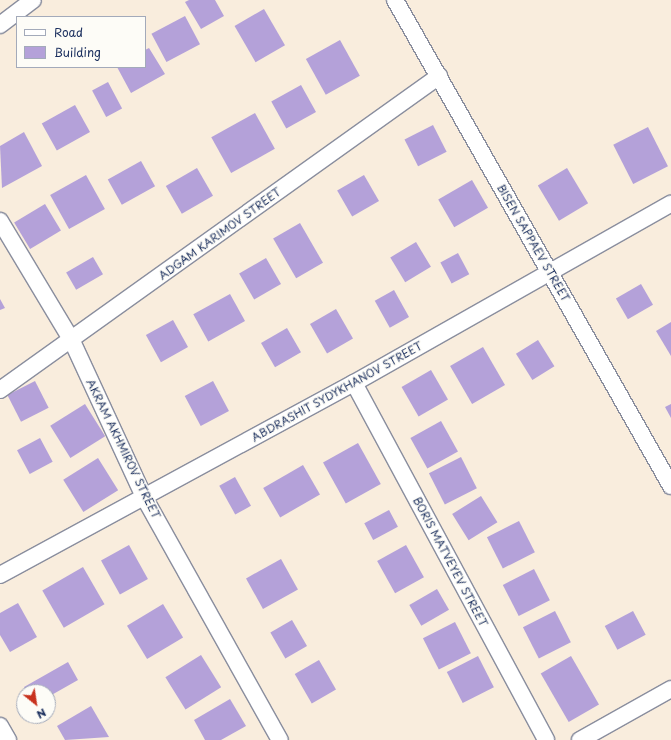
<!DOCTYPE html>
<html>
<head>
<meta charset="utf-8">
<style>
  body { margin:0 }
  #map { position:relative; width:671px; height:740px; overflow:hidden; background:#f9eddd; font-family:"Playpen Sans",sans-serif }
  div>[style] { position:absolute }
  .building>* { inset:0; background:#b4a1d9; transform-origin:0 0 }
  .roads { filter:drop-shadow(1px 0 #8a8e9e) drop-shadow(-1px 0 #8a8e9e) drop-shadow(0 1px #8a8e9e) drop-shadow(0 -1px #8a8e9e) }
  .minor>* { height:16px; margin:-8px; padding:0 8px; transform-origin:8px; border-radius:8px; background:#fff }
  span { translate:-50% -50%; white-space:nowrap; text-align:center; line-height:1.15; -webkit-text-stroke:3px #fdfcf7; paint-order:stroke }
  .street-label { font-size:11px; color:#1b2f5e }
  .legend { position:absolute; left:16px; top:16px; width:130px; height:52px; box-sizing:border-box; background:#fdfcf7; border:1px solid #a3aaba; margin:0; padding:5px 7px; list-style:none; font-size:12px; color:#1b2f5e }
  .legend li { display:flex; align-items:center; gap:8px; height:20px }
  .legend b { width:20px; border:1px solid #a3aaba }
  .north { position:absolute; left:16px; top:684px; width:40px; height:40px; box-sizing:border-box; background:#fdfcf7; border:1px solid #a3aaba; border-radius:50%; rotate:150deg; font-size:11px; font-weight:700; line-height:16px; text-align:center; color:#1b2f5e }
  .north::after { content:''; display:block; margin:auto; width:14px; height:18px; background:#c8321e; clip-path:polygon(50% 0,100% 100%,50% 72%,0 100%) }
</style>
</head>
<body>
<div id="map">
  <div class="building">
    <div style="clip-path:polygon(189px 0,215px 0,224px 16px,201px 29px,185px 2px)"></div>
    <div style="left:264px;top:9px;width:42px;height:34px;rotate:60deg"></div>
    <div style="left:185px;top:16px;width:32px;height:38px;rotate:62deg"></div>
    <div style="left:340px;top:40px;width:41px;height:39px;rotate:61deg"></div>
    <div style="clip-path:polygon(149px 48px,165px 74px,131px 93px,117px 67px,145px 67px,145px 50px)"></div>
    <div style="left:108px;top:82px;width:30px;height:18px;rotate:62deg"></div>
    <div style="left:301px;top:85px;width:31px;height:34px;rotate:61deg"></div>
    <div style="left:75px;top:105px;width:31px;height:38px;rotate:61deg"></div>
    <div style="left:255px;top:113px;width:41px;height:50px;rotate:61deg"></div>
    <div style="left:433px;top:125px;width:30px;height:32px;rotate:63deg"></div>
    <div style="left:648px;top:127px;width:44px;height:39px;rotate:63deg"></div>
    <div style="clip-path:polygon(24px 132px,42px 166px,2px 188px,0 146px)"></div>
    <div style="left:141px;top:161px;width:29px;height:38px;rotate:61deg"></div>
    <div style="left:197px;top:168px;width:32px;height:36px;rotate:60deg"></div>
    <div style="left:567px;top:168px;width:41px;height:34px;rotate:59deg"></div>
    <div style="left:86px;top:175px;width:39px;height:41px;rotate:61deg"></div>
    <div style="left:364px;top:175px;width:30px;height:31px;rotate:60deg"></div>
    <div style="left:472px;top:180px;width:32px;height:39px;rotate:60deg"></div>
    <div style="left:45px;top:204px;width:31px;height:36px;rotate:59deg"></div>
    <div style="left:300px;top:223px;width:46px;height:31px;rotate:60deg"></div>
    <div style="left:416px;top:242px;width:29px;height:30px;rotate:59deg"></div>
    <div style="left:458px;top:253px;width:24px;height:20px;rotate:62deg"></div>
    <div style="left:93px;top:257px;width:20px;height:31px;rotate:60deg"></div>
    <div style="left:266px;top:258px;width:30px;height:31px;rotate:60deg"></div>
    <div style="left:641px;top:284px;width:24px;height:29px;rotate:60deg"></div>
    <div style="left:394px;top:290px;width:31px;height:22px;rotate:61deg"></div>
    <div style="left:230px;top:294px;width:31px;height:42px;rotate:61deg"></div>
    <div style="clip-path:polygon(0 299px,5px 308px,0 310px)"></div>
    <div style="left:336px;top:309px;width:34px;height:30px;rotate:60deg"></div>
    <div style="left:173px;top:320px;width:31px;height:31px;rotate:61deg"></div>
    <div style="clip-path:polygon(671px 322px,671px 356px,656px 331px)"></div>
    <div style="left:287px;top:328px;width:28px;height:30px;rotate:60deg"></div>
    <div style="left:538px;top:340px;width:31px;height:26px;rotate:58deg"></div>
    <div style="left:483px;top:347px;width:44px;height:38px;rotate:60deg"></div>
    <div style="left:431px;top:370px;width:34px;height:34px;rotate:60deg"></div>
    <div style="left:35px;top:381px;width:30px;height:31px;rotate:63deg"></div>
    <div style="left:213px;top:381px;width:34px;height:32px;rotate:62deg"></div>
    <div style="left:85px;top:404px;width:38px;height:41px;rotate:58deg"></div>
    <div style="clip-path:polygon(671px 404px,671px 418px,665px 407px)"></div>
    <div style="left:441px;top:421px;width:35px;height:35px;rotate:61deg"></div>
    <div style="left:40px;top:438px;width:27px;height:26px;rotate:62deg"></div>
    <div style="left:358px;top:443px;width:47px;height:40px;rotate:61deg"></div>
    <div style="left:461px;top:457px;width:35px;height:36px;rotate:63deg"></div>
    <div style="left:98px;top:458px;width:38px;height:41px;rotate:58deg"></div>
    <div style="left:303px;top:465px;width:34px;height:46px;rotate:60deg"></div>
    <div style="left:235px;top:477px;width:33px;height:18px;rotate:61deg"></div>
    <div style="left:481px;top:496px;width:31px;height:34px;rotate:58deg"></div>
    <div style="left:389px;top:510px;width:19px;height:28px;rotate:62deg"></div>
    <div style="left:519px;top:521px;width:35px;height:36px;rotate:63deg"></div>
    <div style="left:129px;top:545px;width:39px;height:32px;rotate:61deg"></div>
    <div style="left:406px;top:545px;width:37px;height:33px;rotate:61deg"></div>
    <div style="left:281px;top:559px;width:35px;height:40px;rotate:61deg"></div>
    <div style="left:83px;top:567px;width:43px;height:47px;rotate:60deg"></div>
    <div style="left:534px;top:569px;width:35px;height:35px;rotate:63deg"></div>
    <div style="left:437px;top:589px;width:24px;height:32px;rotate:60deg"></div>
    <div style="clip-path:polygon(18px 603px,37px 637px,10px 652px,0 635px,0 613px)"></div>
    <div style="left:163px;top:604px;width:39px;height:42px;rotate:59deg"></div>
    <div style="left:555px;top:611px;width:35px;height:36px;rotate:63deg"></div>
    <div style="left:633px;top:611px;width:27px;height:32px;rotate:62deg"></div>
    <div style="left:292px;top:620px;width:30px;height:25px;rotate:60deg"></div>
    <div style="left:455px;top:622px;width:35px;height:36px;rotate:63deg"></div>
    <div style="left:201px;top:655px;width:38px;height:42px;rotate:58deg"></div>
    <div style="left:478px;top:656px;width:35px;height:35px;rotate:63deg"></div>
    <div style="left:571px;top:656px;width:56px;height:35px;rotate:60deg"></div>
    <div style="left:319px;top:660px;width:34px;height:28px;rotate:60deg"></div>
    <div style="clip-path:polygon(68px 662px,78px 680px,48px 697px,48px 692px,26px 692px,24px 687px)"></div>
    <div style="clip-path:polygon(230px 699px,246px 726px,221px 740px,205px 740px,194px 720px)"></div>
    <div style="clip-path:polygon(91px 706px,109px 737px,65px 740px,57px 726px)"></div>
  </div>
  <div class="roads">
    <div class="minor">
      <div style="left:395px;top:0;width:559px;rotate:60.41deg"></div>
      <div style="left:0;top:25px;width:41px;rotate:-37.1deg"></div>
      <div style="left:0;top:221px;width:140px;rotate:59deg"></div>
      <div style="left:72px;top:341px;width:172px;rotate:65.2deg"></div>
      <div style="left:144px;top:497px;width:278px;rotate:60.8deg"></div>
      <div style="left:354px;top:383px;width:405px;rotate:61.7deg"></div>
      <div style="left:0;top:390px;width:540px;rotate:-35.57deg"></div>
      <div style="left:0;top:575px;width:403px;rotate:-28.5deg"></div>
      <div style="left:354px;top:383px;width:364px;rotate:-29.5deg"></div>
      <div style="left:0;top:726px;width:16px;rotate:60deg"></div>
      <div style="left:580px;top:740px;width:104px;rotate:-29.3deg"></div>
    </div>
  </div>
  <div class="street-label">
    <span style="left:220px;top:234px;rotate:-36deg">ADGAM KARIMOV STREET</span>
    <span style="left:533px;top:243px;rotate:60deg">BISEN SAPPAEV STREET</span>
    <span style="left:337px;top:392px;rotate:-29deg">ABDRASHIT SYDYKHANOV STREET</span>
    <span style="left:123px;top:449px;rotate:64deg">AKRAM AKHMIROV STREET</span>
    <span style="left:450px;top:562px;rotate:62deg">BORIS MATVEYEV STREET</span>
  </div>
  <ul class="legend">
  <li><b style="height:5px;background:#fff"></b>Road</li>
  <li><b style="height:11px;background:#b4a1d9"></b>Building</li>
  </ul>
  <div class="north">N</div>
</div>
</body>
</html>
